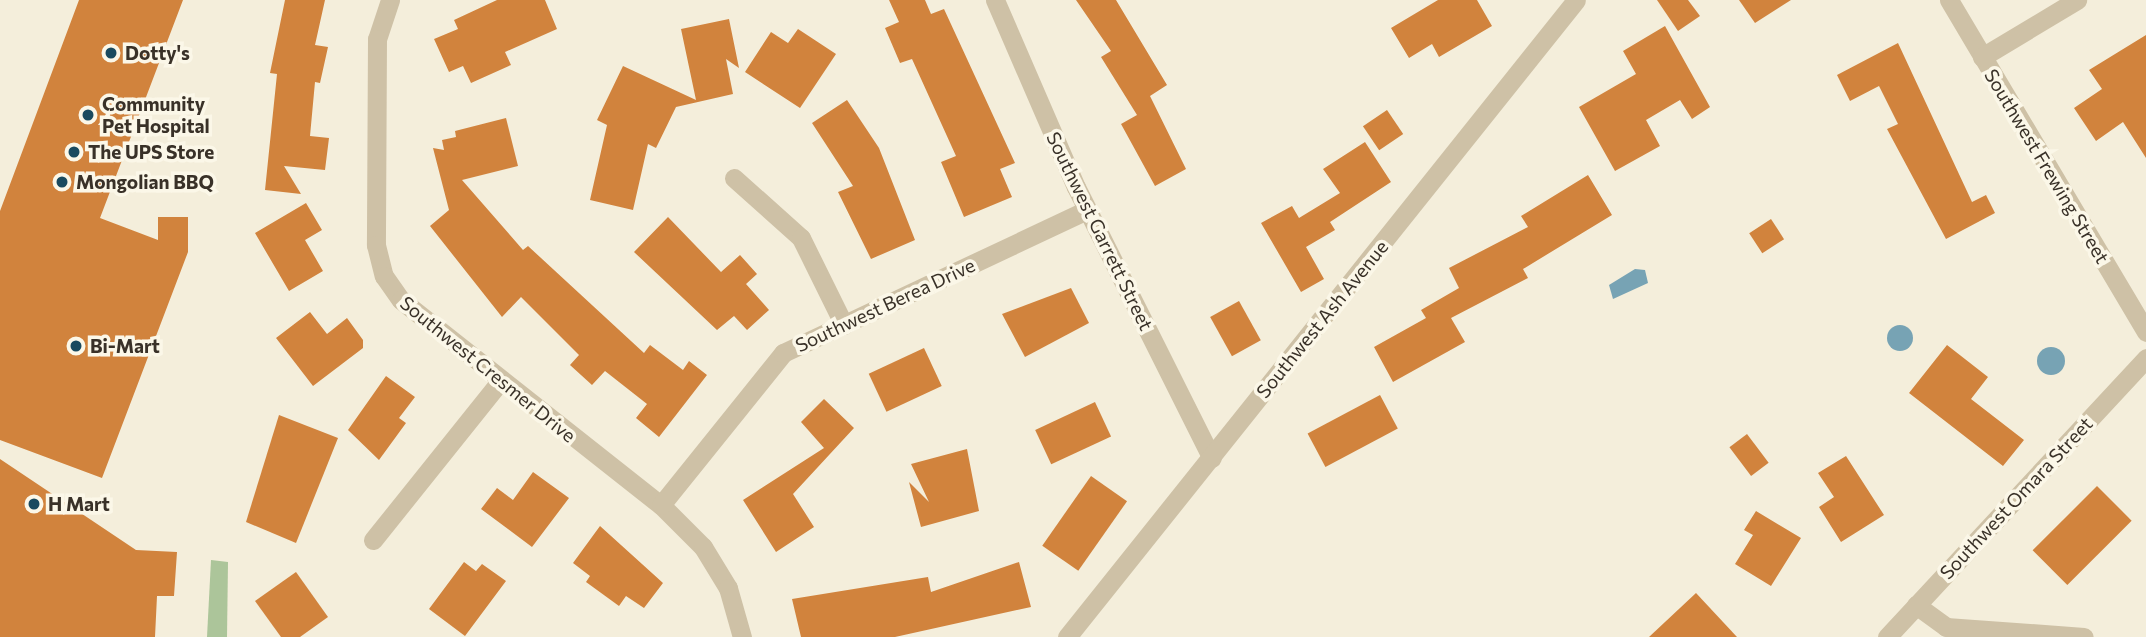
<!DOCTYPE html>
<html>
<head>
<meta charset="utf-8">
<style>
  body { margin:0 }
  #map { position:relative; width:2146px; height:637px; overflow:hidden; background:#f4eedb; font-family:Commissioner,sans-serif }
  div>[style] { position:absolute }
  .green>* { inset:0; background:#acc59a }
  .water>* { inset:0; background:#77a3b4 }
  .round { border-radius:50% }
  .building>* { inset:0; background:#d1833d; transform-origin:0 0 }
  .street>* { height:19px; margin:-9.5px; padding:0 9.5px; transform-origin:9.5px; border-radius:9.5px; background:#cec1a6 }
  .dots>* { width:19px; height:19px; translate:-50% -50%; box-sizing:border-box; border:4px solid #fbf7e8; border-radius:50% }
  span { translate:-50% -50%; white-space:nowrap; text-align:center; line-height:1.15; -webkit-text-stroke:7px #fbf7e8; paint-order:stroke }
  .poi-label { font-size:19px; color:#393128; font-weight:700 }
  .left { translate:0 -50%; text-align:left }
  .street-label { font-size:19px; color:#393128 }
</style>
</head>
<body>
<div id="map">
  <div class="green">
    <div style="clip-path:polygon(211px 560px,228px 562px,227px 637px,207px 637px)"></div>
  </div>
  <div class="water">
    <div style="clip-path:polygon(1635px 269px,1645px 270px,1648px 283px,1613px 299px,1609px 285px)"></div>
    <div class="round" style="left:1887px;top:325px;width:26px;height:26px"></div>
    <div class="round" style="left:2037px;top:347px;width:28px;height:28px"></div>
  </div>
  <div class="building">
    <div style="clip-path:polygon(79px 0,183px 0,100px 218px,158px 240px,158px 217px,188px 217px,188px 252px,102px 478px,0 440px,0 211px)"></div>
    <div style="clip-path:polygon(285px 0,325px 0,315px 45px,328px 47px,320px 83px,315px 82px,310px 136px,329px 138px,325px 170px,284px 166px,301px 194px,265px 190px,277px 74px,270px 73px)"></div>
    <div style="clip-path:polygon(497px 0,545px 0,557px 29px,505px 52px,511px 65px,471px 83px,463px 66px,449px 72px,434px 39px,458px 29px,454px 20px)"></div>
    <div style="clip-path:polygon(889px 0,925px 0,931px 14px,944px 9px,1015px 163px,1000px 169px,1012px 197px,964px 217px,941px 162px,956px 156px,912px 59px,900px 63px,885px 28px,899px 22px)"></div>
    <div style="clip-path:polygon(1076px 0,1116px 0,1167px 85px,1150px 96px,1186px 169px,1155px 186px,1121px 124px,1137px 115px,1101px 57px,1111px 51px)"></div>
    <div style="clip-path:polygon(1438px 0,1477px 0,1492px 26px,1439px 57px,1432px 44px,1409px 58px,1391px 28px)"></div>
    <div style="clip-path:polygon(1657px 0,1688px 0,1700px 16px,1678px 31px)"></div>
    <div style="clip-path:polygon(1739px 0,1791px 0,1755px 23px)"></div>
    <div style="clip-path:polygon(729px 19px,739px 68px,726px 59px,733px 94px,676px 107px,656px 148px,648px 144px,633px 210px,590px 200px,607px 125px,597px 120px,623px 66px,696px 100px,681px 29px)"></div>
    <div style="clip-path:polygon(1665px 26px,1710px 107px,1692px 119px,1680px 100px,1646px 120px,1660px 146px,1615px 171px,1579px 107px,1636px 74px,1623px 51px)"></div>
    <div style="clip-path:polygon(798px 29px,836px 54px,800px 108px,745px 72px,771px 32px,788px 43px)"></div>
    <div style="clip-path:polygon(2146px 35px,2146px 158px,2123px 122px,2096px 141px,2074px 108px,2102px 89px,2089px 70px)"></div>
    <div style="clip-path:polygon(1898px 43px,1972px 202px,1986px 195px,1995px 213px,1946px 239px,1887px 129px,1898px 124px,1879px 86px,1850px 101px,1837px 75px)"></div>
    <div style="clip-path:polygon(847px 100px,879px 148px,915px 240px,871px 259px,838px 192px,853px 186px,812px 123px)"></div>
    <div style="left:1387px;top:110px;width:29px;height:29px;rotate:56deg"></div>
    <div style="clip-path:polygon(506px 118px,518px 166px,462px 180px,523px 250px,528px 246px,644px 353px,650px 345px,683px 370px,689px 361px,707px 375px,659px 437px,636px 418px,647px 404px,605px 371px,592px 385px,570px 365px,579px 355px,521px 297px,502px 317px,430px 226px,449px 210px,433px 148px,444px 150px,442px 140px,456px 137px,455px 131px)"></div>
    <div style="clip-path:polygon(1365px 142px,1391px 182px,1330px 222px,1335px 230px,1306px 247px,1324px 279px,1301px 292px,1261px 223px,1292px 206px,1299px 218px,1340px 193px,1323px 169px)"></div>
    <div style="clip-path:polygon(1588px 175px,1612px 215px,1523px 269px,1528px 278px,1451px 318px,1465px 342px,1393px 382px,1374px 347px,1426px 318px,1421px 310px,1459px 288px,1449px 268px,1528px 227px,1521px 216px)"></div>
    <div style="clip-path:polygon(306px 203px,322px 230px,305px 240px,323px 271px,289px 291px,255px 233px)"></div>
    <div style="clip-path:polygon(668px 217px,721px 272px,740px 255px,757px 274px,746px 284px,769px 310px,747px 330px,734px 316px,717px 330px,634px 252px)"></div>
    <div style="left:1771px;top:219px;width:24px;height:26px;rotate:57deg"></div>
    <div style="clip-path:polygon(1071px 288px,1089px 323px,1025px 357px,1002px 314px)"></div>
    <div style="left:1239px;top:301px;width:45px;height:33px;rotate:61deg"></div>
    <div style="clip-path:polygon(310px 312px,327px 334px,347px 318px,363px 340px,363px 348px,313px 386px,276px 338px)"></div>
    <div style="clip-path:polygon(1947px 345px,1988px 377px,1971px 399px,2024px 440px,2003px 466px,1909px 393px)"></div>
    <div style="left:924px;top:348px;width:42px;height:61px;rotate:65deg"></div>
    <div style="clip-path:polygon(386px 376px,415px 397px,399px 418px,406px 423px,379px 460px,348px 430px)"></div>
    <div style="left:1380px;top:395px;width:38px;height:82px;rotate:62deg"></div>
    <div style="clip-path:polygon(824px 399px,854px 428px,793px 494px,814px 527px,776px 552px,743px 500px,824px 448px,801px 422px)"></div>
    <div style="left:1095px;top:402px;width:38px;height:66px;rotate:65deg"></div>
    <div style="clip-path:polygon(279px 415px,338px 438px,296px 543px,246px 522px)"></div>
    <div style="left:1747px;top:434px;width:36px;height:22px;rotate:53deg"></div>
    <div style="clip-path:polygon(967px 449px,979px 511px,921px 527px,909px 482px,929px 502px,911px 464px)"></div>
    <div style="clip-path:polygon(1846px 456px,1884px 515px,1841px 542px,1819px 507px,1834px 497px,1818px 473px)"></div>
    <div style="clip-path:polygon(0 459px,136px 550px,177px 552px,174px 596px,157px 596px,155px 637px,0 637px)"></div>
    <div style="clip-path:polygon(533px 472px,569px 498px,532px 547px,481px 509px,497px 488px,513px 500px)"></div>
    <div style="left:1091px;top:476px;width:44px;height:85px;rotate:35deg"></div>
    <div style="left:2097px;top:486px;width:49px;height:91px;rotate:45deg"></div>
    <div style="clip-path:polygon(1756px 511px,1801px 538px,1771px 586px,1735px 564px,1753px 535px,1744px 530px)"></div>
    <div style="clip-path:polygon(600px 526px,663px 583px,644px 608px,626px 596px,619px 606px,586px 582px,590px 576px,573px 563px)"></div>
    <div style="clip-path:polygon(464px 562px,476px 571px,482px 564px,506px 581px,465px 636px,429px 609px)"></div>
    <div style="clip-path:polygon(1019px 562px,1031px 607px,895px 637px,801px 637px,792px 599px,928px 577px,931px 592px)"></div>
    <div style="clip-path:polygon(296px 572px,328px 617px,300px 637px,281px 637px,255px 601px)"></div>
    <div style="clip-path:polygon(1696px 593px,1737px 637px,1649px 637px)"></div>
  </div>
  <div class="street">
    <div style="left:390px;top:0;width:41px;rotate:108.4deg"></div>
    <div style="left:377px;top:39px;width:206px;rotate:90.3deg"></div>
    <div style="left:376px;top:245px;width:32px;rotate:76deg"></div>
    <div style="left:384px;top:276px;width:29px;rotate:55deg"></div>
    <div style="left:401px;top:300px;width:331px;rotate:38.3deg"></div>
    <div style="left:661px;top:505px;width:59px;rotate:45deg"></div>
    <div style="left:703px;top:547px;width:48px;rotate:58.6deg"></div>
    <div style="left:728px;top:588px;width:51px;rotate:74.1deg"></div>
    <div style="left:995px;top:0;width:204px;rotate:66.6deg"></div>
    <div style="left:1076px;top:187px;width:303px;rotate:63.4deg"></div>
    <div style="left:1949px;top:0;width:386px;rotate:59.3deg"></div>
    <div style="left:1982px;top:57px;width:111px;rotate:-31deg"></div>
    <div style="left:734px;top:178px;width:90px;rotate:41.8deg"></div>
    <div style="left:801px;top:238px;width:97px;rotate:63.7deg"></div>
    <div style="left:661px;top:505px;width:195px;rotate:-51.2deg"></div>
    <div style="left:783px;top:353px;width:336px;rotate:-25.2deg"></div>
    <div style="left:373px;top:540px;width:201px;rotate:-51.3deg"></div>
    <div style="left:1916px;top:605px;width:37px;rotate:36deg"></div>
    <div style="left:1946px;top:627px;width:138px;rotate:4.1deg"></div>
    <div style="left:1067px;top:637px;width:815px;rotate:-51.37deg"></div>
    <div style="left:1887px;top:637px;width:381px;rotate:-47.1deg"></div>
  </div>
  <div class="dots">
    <div style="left:111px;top:53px;background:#194a5f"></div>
    <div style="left:88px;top:115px;background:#194a5f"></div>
    <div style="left:74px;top:152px;background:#194a5f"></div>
    <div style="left:62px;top:182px;background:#194a5f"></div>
    <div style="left:76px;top:346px;background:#194a5f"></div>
    <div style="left:34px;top:504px;background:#194a5f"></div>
  </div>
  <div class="poi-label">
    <span class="left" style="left:125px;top:53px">Dotty's</span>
    <span class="left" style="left:102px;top:115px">Community<br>Pet Hospital</span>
    <span class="left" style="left:88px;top:152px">The UPS Store</span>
    <span class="left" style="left:76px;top:182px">Mongolian BBQ</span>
    <span class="left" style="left:90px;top:346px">Bi-Mart</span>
    <span class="left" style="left:48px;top:504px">H Mart</span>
  </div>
  <div class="street-label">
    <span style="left:2047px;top:166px;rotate:59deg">Southwest Frewing Street</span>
    <span style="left:1100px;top:231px;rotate:64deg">Southwest Garrett Street</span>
    <span style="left:885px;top:305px;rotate:-25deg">Southwest Berea Drive</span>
    <span style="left:1322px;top:319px;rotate:-51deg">Southwest Ash Avenue</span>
    <span style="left:488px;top:369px;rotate:39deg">Southwest Cresmer Drive</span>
    <span style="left:2016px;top:498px;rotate:-47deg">Southwest Omara Street</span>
  </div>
</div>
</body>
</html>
